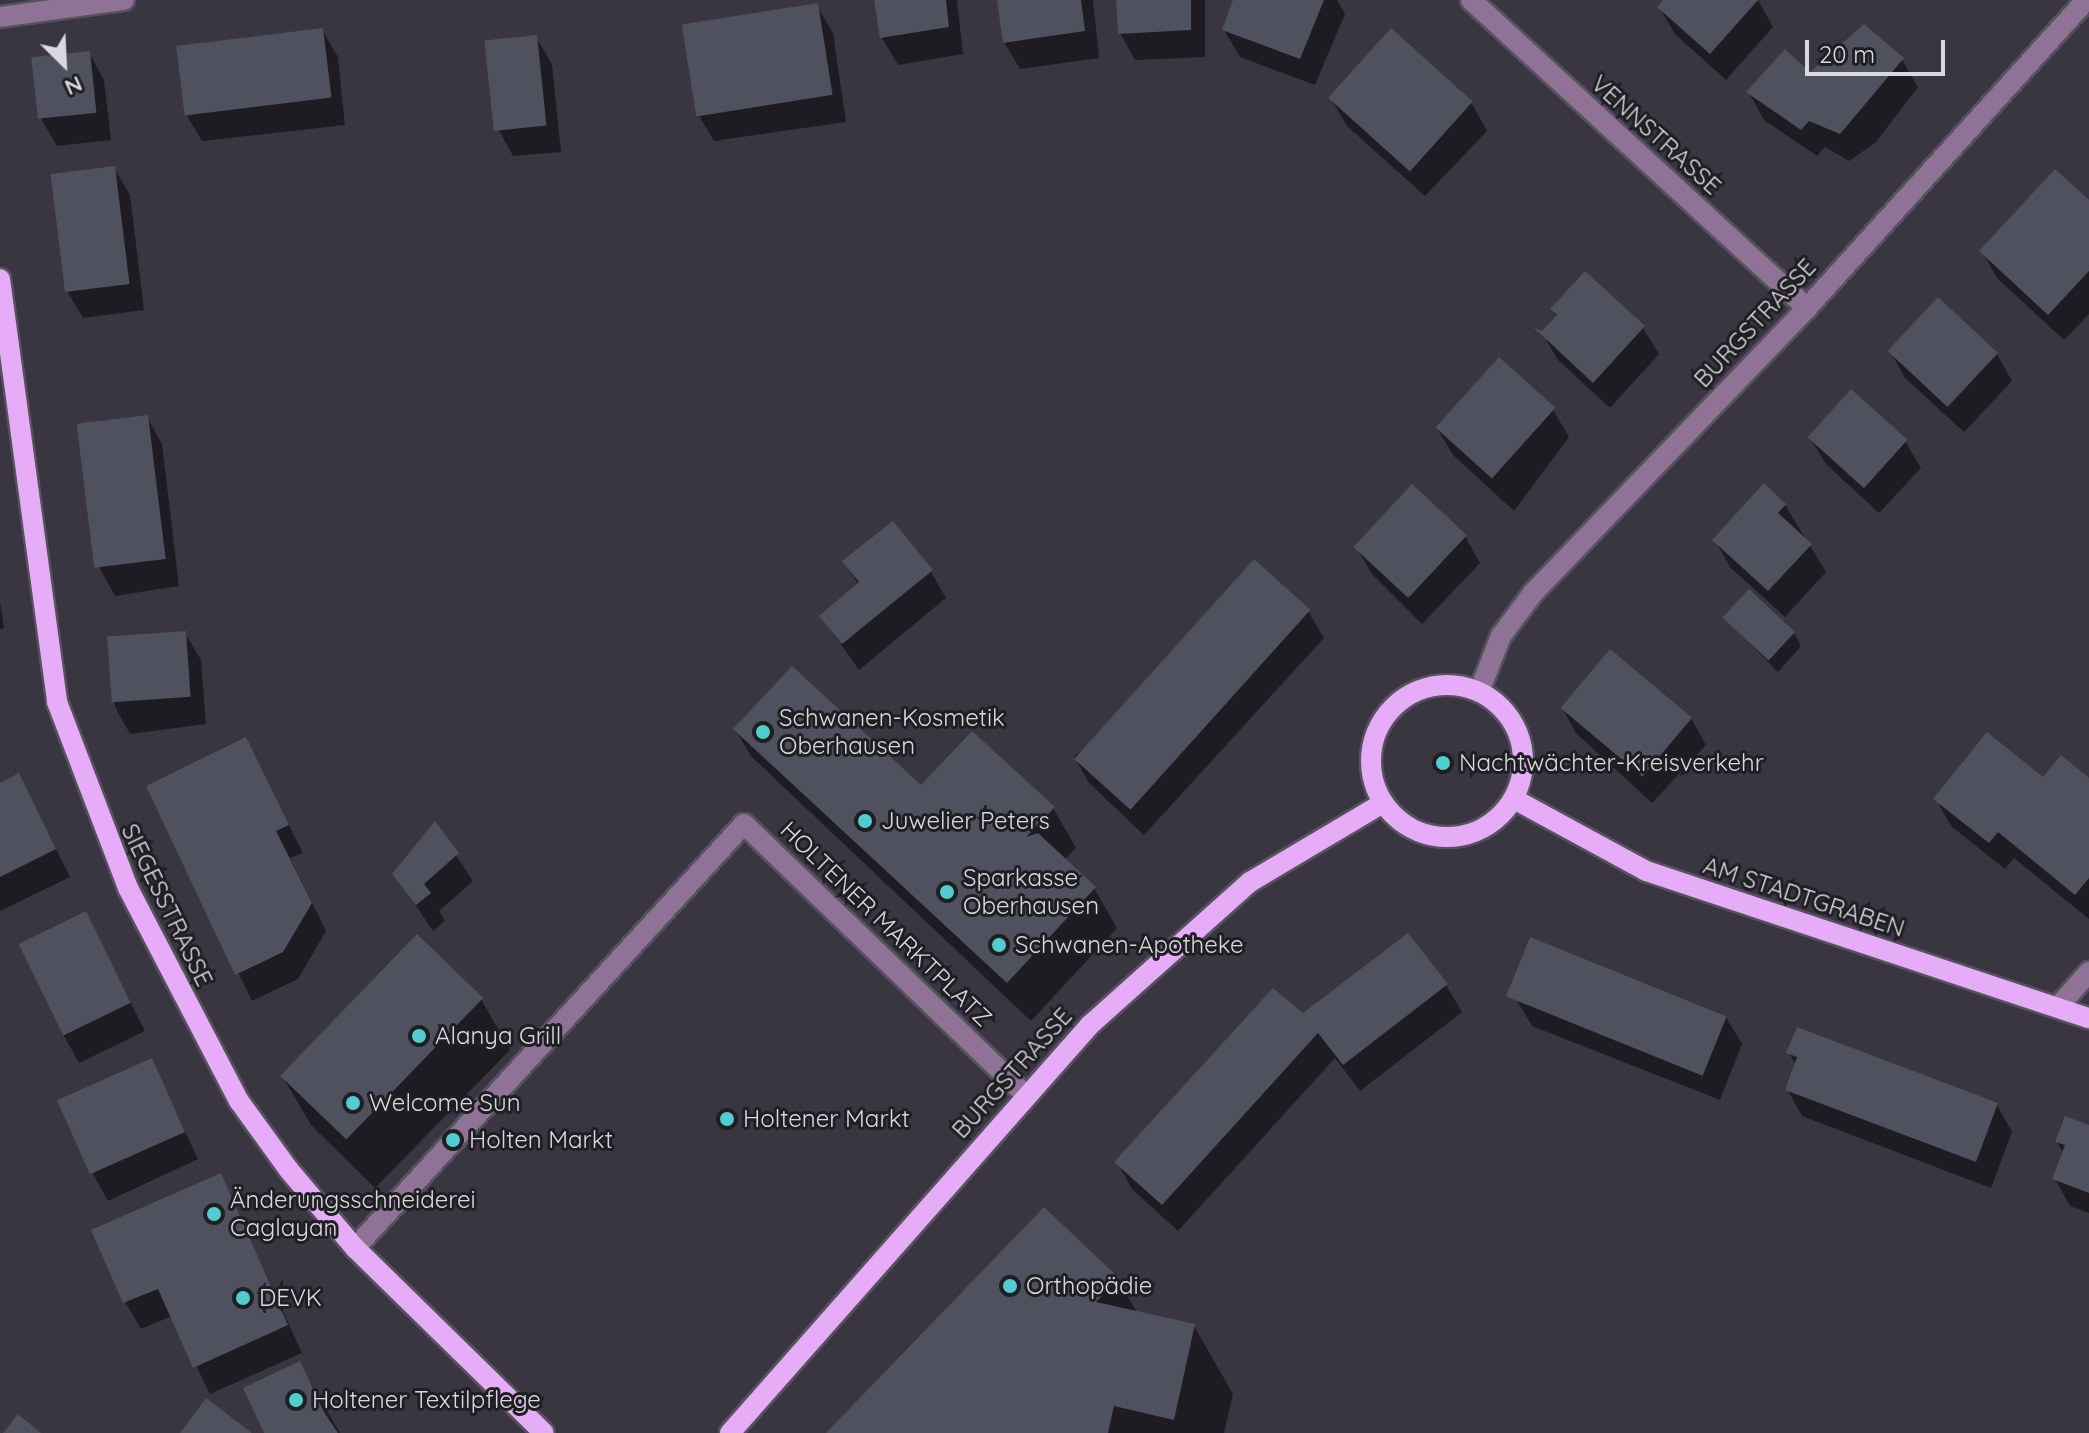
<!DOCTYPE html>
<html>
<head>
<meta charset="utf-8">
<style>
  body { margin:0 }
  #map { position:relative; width:2089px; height:1433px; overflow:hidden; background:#393541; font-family:Quicksand,sans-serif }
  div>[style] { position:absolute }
  .shadow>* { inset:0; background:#0007 }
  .building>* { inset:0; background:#4f515e; transform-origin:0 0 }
  .roads { filter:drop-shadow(2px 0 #56525d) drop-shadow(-2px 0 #56525d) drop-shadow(0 2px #56525d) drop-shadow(0 -2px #56525d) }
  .minor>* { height:20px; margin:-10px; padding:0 10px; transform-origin:10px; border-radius:10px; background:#8f7397 }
  .major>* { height:20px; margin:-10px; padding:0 10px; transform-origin:10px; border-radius:10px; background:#e6acf7 }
  .major>.ring { margin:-10px; padding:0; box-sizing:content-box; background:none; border:20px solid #e6acf7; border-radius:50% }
  .dots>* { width:22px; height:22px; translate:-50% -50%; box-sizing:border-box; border:4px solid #1f1e23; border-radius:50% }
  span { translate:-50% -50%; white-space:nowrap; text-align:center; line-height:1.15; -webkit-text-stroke:6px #1f1e23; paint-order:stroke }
  .street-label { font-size:24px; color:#dad8df }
  .poi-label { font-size:24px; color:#dad8df }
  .left { translate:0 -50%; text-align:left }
  .north { position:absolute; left:24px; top:24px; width:80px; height:80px; -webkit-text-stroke:6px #1f1e23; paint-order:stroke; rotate:156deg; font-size:22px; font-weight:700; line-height:32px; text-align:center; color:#dad8df }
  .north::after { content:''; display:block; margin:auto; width:28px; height:36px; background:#dad8df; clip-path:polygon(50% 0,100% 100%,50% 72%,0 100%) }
  .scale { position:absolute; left:1805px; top:40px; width:140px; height:36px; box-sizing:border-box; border:4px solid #dad8df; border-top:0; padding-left:10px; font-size:24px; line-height:28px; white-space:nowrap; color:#dad8df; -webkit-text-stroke:6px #1f1e23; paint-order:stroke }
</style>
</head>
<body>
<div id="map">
  <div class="shadow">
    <div style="clip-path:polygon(876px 0,957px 0,963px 54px,898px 65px,882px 38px)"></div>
    <div style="clip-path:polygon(999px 0,1093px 0,1099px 58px,1020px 69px,1004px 42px)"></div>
    <div style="clip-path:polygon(1118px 0,1205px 0,1205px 57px,1135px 60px,1120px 33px)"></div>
    <div style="clip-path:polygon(1235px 0,1337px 0,1345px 14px,1315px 85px,1240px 57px,1224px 30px)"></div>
    <div style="clip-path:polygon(1666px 0,1758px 0,1773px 27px,1726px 80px,1675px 34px,1659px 7px)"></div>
    <div style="clip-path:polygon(817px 6px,833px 33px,846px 122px,714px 141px,698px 114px)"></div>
    <div style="clip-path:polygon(322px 30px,338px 57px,345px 125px,202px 141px,186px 114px)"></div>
    <div style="clip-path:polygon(1391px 31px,1472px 104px,1487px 131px,1425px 196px,1347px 126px,1331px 99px)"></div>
    <div style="clip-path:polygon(536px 37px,552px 64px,561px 152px,513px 156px,498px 129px)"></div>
    <div style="clip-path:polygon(89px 53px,104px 80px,111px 140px,57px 146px,41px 119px)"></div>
    <div style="clip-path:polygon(1902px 60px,1918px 87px,1876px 142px,1849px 161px,1825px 147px,1817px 156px,1764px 120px,1749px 93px)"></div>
    <div style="clip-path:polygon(114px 168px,130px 195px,144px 310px,83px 318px,67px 291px)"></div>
    <div style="clip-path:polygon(2089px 203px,2089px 314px,2064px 340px,1997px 278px,1982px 251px)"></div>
    <div style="clip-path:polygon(1552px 310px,1643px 328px,1659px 354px,1610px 408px,1558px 360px,1542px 333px,1557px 317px)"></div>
    <div style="clip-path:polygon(1890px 351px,1997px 354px,2012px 381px,1964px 432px,1905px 378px)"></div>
    <div style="clip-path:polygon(1553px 410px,1569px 437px,1514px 511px,1453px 455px,1437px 428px)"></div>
    <div style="clip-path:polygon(147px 417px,162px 444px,179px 586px,115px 596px,100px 569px)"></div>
    <div style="clip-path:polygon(1810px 438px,1905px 441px,1921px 468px,1879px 513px,1826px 464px)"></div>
    <div style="clip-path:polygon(1785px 505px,1826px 572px,1785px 617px,1730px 567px,1715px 540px)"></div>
    <div style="clip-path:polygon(1465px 536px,1480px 563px,1422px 624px,1372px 574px,1356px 547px)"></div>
    <div style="clip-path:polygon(845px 561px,931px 572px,946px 598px,859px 670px,821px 616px,859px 586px)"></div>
    <div style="clip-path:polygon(0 601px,4px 628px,0 629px)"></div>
    <div style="clip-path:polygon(1308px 611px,1324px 638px,1144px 835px,1089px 783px,1074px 756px)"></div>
    <div style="clip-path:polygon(1725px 618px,1794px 633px,1801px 646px,1778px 672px)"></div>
    <div style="clip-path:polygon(185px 633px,201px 660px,206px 724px,130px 734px,115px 707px,110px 642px)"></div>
    <div style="clip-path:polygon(1561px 706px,1691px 718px,1706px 745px,1652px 803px,1576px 733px)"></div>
    <div style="clip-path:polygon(735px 729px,920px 787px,1053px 808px,1076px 848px,1064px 860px,1094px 888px,1117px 928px,1031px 1021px,751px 756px)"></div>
    <div style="clip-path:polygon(246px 740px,303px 853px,290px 858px,326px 931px,298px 979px,252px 1001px,148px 787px)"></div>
    <div style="clip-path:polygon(2043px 779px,2089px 780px,2089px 919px,2014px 858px,2005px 869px,1951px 826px,1936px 799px)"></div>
    <div style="clip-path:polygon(0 785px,33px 803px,70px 877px,0 911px)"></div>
    <div style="clip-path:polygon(435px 824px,473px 881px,439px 911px,445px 921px,433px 931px,395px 875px)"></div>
    <div style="clip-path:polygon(86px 914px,145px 1031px,79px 1063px,64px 1036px)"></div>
    <div style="clip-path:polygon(1531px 940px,1726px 1017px,1742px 1044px,1720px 1100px,1532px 1026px,1516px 999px)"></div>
    <div style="clip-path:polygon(1446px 985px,1462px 1012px,1360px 1091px,1335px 1058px,1178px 1231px,1132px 1189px,1117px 1162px,1303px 1016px)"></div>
    <div style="clip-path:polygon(481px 999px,510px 1050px,375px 1188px,311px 1125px,281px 1074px)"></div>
    <div style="clip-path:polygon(1789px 1053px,1997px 1105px,2012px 1132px,1991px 1188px,1802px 1116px,1787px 1089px,1796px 1065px)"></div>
    <div style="clip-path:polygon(151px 1060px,198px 1159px,108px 1201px,93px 1174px)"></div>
    <div style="clip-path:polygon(2089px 1127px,2089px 1213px,2070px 1206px,2055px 1179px,2064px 1154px,2057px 1142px)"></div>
    <div style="clip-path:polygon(220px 1175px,302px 1353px,210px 1394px,172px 1316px,141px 1329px,125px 1302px)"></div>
    <div style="clip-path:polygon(1118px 1279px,1137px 1313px,1194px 1326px,1233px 1394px,1224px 1433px,832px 1433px)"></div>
    <div style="clip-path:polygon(299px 1364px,340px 1433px,266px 1433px)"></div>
  </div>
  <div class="building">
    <div style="clip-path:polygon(874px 0,946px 0,949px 27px,880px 38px)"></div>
    <div style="clip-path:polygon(997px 0,1081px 0,1085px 31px,1003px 43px)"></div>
    <div style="clip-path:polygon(1116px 0,1191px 0,1191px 30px,1118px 34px)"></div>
    <div style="clip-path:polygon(1233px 0,1324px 0,1300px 59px,1222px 30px)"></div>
    <div style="clip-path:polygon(1663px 0,1758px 0,1710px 54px,1657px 7px)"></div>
    <div style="left:818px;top:3px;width:93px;height:138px;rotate:81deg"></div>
    <div style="clip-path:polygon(1864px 24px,1904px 58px,1840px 134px,1809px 121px,1801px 130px,1746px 92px,1785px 49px,1810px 72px)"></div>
    <div style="left:323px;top:28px;width:70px;height:148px;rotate:83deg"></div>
    <div style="left:1391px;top:28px;width:110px;height:94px;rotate:42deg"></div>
    <div style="left:537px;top:35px;width:91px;height:53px;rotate:84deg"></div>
    <div style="left:90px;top:51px;width:62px;height:59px;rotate:84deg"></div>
    <div style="left:115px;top:166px;width:119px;height:65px;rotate:83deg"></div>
    <div style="clip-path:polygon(2055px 169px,2089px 200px,2089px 271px,2048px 315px,1979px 251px)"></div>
    <div style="clip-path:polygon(1585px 271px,1645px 326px,1593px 383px,1533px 327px,1542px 331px,1557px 315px,1550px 309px)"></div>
    <div style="left:1938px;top:297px;width:82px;height:74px;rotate:43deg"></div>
    <div style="left:1499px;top:357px;width:76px;height:95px;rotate:42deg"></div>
    <div style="left:1851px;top:389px;width:76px;height:65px;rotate:42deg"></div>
    <div style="left:148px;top:415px;width:145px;height:72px;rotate:83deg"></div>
    <div style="clip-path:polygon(1764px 483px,1786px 504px,1778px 513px,1812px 544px,1768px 591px,1712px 540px)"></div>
    <div style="left:1412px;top:484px;width:75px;height:86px;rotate:43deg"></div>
    <div style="clip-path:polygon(893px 521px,933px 570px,842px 644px,819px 616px,859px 582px,842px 561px)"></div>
    <div style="left:1254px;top:559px;width:76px;height:269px;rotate:42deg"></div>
    <div style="left:1749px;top:589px;width:63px;height:39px;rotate:43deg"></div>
    <div style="left:186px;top:631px;width:66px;height:79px;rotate:86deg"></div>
    <div style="left:1610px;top:649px;width:107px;height:77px;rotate:40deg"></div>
    <div style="clip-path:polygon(792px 666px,921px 785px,972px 731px,1055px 807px,1026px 837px,1038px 833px,1096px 887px,1007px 983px,733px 729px)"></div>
    <div style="clip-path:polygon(1987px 732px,2043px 777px,2061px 755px,2089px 778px,2089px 878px,2075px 895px,1998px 832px,1989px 843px,1933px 799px)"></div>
    <div style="clip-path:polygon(246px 737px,289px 825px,276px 831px,312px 903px,283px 952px,235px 975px,146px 786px)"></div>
    <div style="clip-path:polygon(19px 773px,56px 849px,0 877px,0 783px)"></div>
    <div style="clip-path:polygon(435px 821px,459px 853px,424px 884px,431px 893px,416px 905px,392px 874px)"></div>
    <div style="left:86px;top:911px;width:102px;height:75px;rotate:64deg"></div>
    <div style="clip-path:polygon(1408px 933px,1448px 984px,1343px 1065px,1318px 1033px,1162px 1205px,1114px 1162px,1273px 988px,1303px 1013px)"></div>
    <div style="left:417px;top:934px;width:92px;height:197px;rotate:44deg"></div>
    <div style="left:1530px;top:937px;width:212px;height:64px;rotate:22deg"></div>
    <div style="clip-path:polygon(1797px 1027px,1998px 1103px,1976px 1162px,1785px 1090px,1797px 1057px,1786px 1053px)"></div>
    <div style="left:152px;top:1058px;width:81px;height:104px;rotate:66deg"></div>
    <div style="clip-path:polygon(2065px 1116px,2089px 1125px,2089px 1193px,2052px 1179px,2065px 1145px,2055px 1142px)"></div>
    <div style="clip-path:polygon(221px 1173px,288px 1325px,193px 1368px,158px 1289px,123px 1303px,91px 1230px)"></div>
    <div style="clip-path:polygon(1044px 1207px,1119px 1278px,1096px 1302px,1195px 1324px,1174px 1420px,1114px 1406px,1108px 1433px,826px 1433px)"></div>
    <div style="clip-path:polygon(300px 1361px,324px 1412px,338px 1433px,264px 1433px,243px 1388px)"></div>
    <div style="clip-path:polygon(206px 1398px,252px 1433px,180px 1433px)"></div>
    <div style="clip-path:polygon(18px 1414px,41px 1433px,3px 1433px)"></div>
  </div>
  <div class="roads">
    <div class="minor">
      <div style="left:1471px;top:0;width:456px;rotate:42.5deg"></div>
      <div style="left:0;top:17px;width:125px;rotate:-7.8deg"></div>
      <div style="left:1479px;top:692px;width:60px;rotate:-68.6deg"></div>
      <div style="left:1501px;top:636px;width:54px;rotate:-53.3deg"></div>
      <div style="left:1533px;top:593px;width:395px;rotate:-46.1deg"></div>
      <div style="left:1807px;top:308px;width:416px;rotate:-47.8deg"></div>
      <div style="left:2058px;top:1007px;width:47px;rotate:-48.5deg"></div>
      <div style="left:355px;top:1248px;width:575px;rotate:-47.47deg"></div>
      <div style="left:744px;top:824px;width:391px;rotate:43.9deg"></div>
    </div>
    <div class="major">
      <div style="left:0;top:279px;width:427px;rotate:82.3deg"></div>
      <div style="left:57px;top:702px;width:199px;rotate:69.1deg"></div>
      <div style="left:128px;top:888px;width:240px;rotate:62.5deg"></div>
      <div style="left:239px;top:1101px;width:85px;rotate:54.1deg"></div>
      <div style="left:289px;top:1170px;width:102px;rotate:49.8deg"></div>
      <div style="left:355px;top:1248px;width:264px;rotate:44.4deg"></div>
      <div class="ring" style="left:1371px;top:685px;width:132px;height:132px"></div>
      <div style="left:1514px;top:799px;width:150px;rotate:28.6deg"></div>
      <div style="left:1646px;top:871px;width:467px;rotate:18.4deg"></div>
      <div style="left:730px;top:1433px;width:544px;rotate:-48.58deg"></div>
      <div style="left:1090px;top:1025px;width:215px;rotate:-41.8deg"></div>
      <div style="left:1250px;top:882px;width:155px;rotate:-30.7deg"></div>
    </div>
  </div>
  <div class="dots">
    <div style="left:763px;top:732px;background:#52cdcf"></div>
    <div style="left:1443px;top:763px;background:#52cdcf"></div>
    <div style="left:865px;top:821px;background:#52cdcf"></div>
    <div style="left:947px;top:892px;background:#52cdcf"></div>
    <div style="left:999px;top:945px;background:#52cdcf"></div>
    <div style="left:419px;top:1036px;background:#52cdcf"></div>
    <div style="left:353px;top:1103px;background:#52cdcf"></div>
    <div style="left:727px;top:1119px;background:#52cdcf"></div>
    <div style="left:453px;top:1140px;background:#52cdcf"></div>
    <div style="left:214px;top:1214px;background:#52cdcf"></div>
    <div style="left:1010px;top:1286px;background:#52cdcf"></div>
    <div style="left:243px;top:1298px;background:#52cdcf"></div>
    <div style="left:296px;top:1400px;background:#52cdcf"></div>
  </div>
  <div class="street-label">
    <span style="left:1656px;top:135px;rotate:42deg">VENNSTRASSE</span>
    <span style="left:1755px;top:323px;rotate:-47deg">BURGSTRASSE</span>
    <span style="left:1804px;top:897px;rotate:18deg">AM STADTGRABEN</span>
    <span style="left:167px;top:905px;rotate:64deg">SIEGESSTRASSE</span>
    <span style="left:886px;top:924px;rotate:44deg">HOLTENER MARKTPLATZ</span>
    <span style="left:1012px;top:1073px;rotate:-48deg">BURGSTRASSE</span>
  </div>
  <div class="poi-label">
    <span class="left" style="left:779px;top:732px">Schwanen-Kosmetik<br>Oberhausen</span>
    <span class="left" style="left:1459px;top:763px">Nachtwächter-Kreisverkehr</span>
    <span class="left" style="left:881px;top:821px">Juwelier Peters</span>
    <span class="left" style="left:963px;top:892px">Sparkasse<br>Oberhausen</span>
    <span class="left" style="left:1015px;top:945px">Schwanen-Apotheke</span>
    <span class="left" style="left:435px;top:1036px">Alanya Grill</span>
    <span class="left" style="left:369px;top:1103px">Welcome Sun</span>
    <span class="left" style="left:743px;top:1119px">Holtener Markt</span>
    <span class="left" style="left:469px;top:1140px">Holten Markt</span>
    <span class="left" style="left:230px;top:1214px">Änderungsschneiderei<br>Caglayan</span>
    <span class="left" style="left:1026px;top:1286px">Orthopädie</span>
    <span class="left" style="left:259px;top:1298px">DEVK</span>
    <span class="left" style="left:312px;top:1400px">Holtener Textilpflege</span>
  </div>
  <div class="north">N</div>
  <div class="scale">20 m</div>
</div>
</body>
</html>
